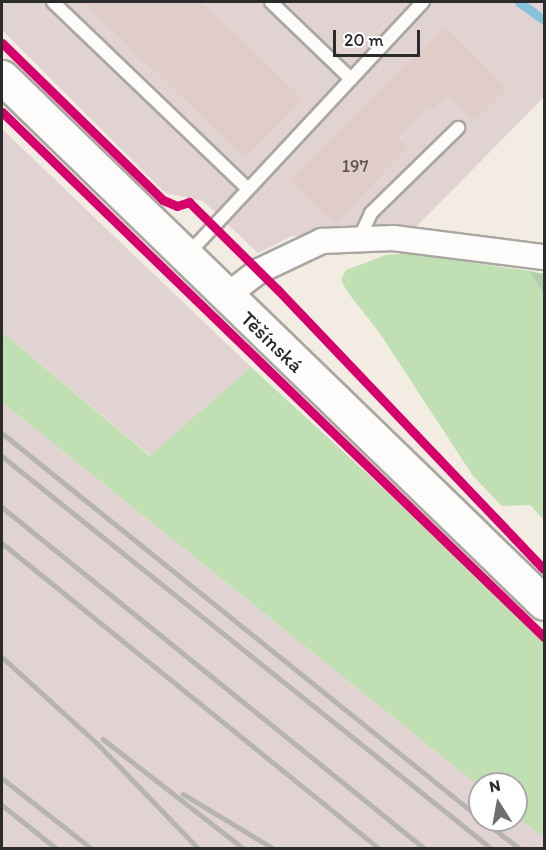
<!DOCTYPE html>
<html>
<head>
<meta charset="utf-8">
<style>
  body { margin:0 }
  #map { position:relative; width:546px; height:850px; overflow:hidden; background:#f2ece3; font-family:Itim,sans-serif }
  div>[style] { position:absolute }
  .industrial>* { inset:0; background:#e0d3d2 }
  .green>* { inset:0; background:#c0e0b3 }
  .forest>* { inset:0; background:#afcfa8 }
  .stream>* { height:9px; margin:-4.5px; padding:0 4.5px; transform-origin:4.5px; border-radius:4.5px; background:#88c1da }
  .building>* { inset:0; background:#e0cdc8 }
  .roads { filter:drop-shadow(2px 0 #aaa7a2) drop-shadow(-2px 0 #aaa7a2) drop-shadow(0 2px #aaa7a2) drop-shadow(0 -2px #aaa7a2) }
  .service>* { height:12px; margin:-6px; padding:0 6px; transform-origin:6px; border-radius:6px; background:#fdfcfb }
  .minor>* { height:24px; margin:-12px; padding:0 12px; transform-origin:12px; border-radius:12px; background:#fdfcfb }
  .secondary>* { height:33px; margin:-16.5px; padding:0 16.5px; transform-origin:16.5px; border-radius:16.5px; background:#fdfcfb }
  .rail>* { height:4.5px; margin:-2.25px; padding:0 2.25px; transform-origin:2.25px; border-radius:2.25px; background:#b5b4b3 }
  .cycleway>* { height:9px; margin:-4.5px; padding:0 4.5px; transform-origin:4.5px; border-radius:4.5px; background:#d6006c }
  span { translate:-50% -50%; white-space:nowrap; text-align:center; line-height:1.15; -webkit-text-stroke:4.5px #fff; paint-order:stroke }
  .number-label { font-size:18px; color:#585452 }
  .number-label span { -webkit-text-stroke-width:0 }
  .street-label { font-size:21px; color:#2b2b2b }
  .frame { position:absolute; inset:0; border:3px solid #2b2b2b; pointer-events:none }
  .north { position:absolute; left:468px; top:772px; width:60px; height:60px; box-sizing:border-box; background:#fff; border:2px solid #aaa; border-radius:50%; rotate:349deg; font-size:16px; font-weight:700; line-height:24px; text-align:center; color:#2b2b2b }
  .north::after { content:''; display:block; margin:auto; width:21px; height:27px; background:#716f6b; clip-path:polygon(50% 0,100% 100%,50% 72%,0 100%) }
  .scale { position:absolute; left:333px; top:30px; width:87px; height:27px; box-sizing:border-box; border:3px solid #2b2b2b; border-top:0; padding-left:8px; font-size:18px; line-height:21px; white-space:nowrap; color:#2b2b2b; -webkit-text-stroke:4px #fff; paint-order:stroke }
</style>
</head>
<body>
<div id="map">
  <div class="industrial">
    <div style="clip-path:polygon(2px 2px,544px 2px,544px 97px,417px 226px,378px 232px,330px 230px,290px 237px,258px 253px,203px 201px,165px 193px,2px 30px)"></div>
    <div style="clip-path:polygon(2px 129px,251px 367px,151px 456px,2px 332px)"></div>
    <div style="clip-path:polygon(2px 402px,480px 787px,480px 820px,516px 820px,516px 816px,544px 837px,544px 848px,2px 848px)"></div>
  </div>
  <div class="green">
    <div style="clip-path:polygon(410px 253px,529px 271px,544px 294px,544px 520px,530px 505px,502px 506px,473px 476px,379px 332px,346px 290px,341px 279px,346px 270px,386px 255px)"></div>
    <div style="clip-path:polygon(2px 332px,150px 456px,251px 367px,544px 636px,544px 837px,516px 816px,516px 784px,480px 784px,480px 787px,2px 402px)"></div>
  </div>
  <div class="forest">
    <div style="clip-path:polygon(529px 271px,544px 274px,544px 294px)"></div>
  </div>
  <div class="stream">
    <div style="left:519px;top:2px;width:31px;rotate:36deg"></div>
  </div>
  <div class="building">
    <div style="clip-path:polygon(83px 2px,202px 2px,303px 99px,245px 158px)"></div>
    <div style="clip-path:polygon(445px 26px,507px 89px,475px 121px,448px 94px,433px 109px,429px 105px,397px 137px,408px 147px,335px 224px,290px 180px)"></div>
  </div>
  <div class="roads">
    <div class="service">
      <div style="left:53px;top:2px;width:270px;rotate:43.8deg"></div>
      <div style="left:271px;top:2px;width:111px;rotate:43.9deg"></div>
      <div style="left:359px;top:239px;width:29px;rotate:-65deg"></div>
      <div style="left:371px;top:213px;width:122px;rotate:-44.3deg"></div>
      <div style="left:187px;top:255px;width:346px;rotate:-47deg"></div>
    </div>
    <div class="minor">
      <div style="left:225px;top:297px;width:43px;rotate:-37.4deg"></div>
      <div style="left:259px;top:271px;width:70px;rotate:-25.5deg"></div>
      <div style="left:322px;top:241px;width:71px;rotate:-2.4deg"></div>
      <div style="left:393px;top:238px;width:152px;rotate:7.2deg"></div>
    </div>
    <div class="secondary">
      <div style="left:2px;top:77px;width:755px;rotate:44.14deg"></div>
    </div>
  </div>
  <div class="rail">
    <div style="left:2px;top:433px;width:614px;rotate:38.85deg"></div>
    <div style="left:2px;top:456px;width:627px;rotate:38.72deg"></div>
    <div style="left:2px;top:507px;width:543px;rotate:38.94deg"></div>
    <div style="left:2px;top:543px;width:484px;rotate:39deg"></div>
    <div style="left:2px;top:657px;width:128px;rotate:42.2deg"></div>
    <div style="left:97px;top:743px;width:146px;rotate:46.1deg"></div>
    <div style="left:103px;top:739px;width:177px;rotate:37.9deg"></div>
    <div style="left:2px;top:778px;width:113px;rotate:38.2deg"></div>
    <div style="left:183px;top:794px;width:105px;rotate:31deg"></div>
    <div style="left:2px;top:805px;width:69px;rotate:38.5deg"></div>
    <div style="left:482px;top:820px;width:46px;rotate:37.1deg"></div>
  </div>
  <div class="cycleway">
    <div style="left:2px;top:43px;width:225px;rotate:44.3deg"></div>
    <div style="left:163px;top:200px;width:15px;rotate:23deg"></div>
    <div style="left:177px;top:206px;width:13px;rotate:-18deg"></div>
    <div style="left:189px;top:202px;width:125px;rotate:44.7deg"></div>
    <div style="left:278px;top:290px;width:385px;rotate:46.4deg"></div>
    <div style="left:2px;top:112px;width:755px;rotate:44.09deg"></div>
  </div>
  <div class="number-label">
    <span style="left:355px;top:166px">197</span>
  </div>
  <div class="street-label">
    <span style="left:272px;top:342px;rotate:44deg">Těšínská</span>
  </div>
  <div class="frame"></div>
  <div class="north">N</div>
  <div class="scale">20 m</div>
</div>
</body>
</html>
